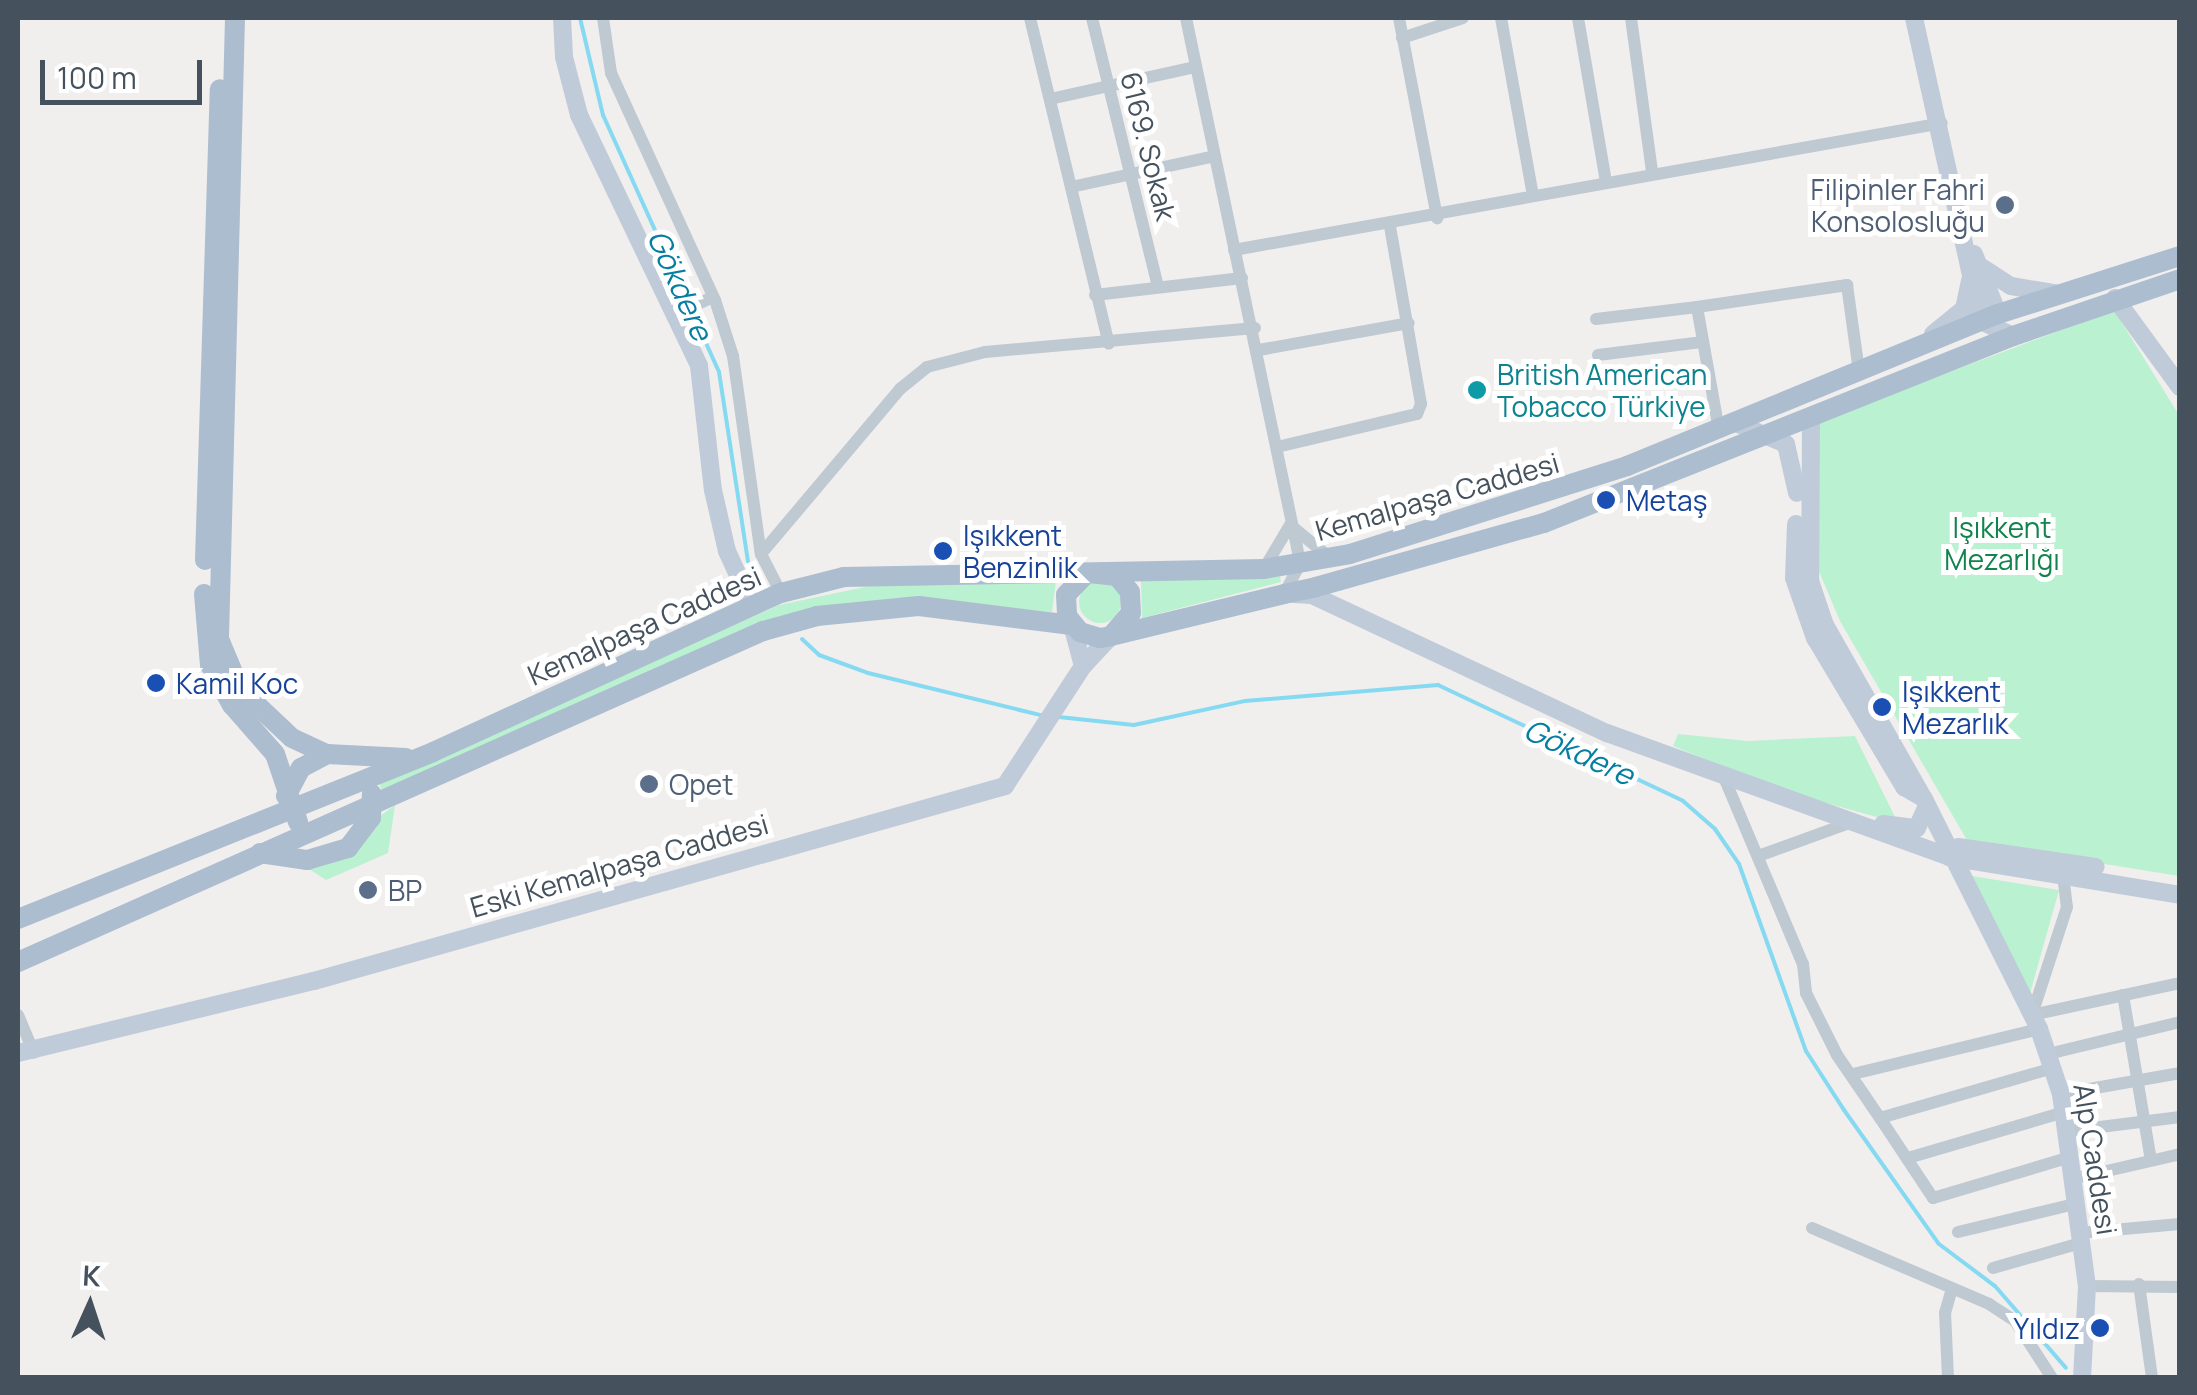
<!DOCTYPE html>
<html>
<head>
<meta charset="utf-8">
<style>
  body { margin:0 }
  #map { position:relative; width:2197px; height:1395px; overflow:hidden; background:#f1eeee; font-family:Manrope,sans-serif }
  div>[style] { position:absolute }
  .green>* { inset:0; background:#baf1d0 }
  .round { border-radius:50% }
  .stream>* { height:4px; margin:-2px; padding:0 2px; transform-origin:2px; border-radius:2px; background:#85d9f1 }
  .street>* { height:12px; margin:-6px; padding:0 6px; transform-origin:6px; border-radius:6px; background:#bec9d1 }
  .secondary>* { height:18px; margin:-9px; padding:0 9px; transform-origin:9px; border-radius:9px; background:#c0cbd9 }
  .primary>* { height:20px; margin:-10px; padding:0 10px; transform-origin:10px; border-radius:10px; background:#acbdcf }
  .dots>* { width:28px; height:28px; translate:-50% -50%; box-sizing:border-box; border:5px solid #fff; border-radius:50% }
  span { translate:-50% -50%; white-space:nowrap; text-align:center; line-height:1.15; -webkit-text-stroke:10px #fff; paint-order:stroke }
  .street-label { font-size:28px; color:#45525d }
  .service-label { font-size:28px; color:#4e5e75 }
  .right { translate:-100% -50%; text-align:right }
  .left { translate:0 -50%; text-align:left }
  .culture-label { font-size:28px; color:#0d838f }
  .transit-label { font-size:28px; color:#164399 }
  .park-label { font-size:28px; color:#12834c }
  .water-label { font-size:30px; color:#057ea1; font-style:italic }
  .frame { position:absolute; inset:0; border:20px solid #45525d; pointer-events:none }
  .north { position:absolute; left:40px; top:1255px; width:100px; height:100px; -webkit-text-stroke:8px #fff; paint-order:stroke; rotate:3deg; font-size:28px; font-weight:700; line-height:40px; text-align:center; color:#45525d }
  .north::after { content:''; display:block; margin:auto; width:35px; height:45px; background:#45525d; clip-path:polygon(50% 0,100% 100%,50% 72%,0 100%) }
  .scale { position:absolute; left:40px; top:60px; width:162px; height:45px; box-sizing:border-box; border:5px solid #45525d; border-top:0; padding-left:12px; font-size:30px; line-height:35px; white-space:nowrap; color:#45525d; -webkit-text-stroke:8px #fff; paint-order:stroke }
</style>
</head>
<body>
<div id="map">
  <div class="green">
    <div style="clip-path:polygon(2114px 310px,2179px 415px,2179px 876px,1968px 842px,1840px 621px,1812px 555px,1817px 422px)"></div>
    <div style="clip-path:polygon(1280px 576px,1281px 582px,1142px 618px,1141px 580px)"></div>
    <div style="clip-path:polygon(1056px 581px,1052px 612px,896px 598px,780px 616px,382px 791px,379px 783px,779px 605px,884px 583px)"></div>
    <div class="round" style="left:1079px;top:581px;width:42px;height:42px"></div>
    <div style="clip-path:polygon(1678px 734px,1748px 741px,1855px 736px,1898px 823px,1780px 790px,1673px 746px)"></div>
    <div style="clip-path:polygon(395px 805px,388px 853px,326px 880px,309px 869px)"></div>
    <div style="clip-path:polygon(1966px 875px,2059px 890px,2029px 997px)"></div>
  </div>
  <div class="stream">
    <div style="left:580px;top:18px;width:100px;rotate:76.7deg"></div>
    <div style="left:603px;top:115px;width:282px;rotate:65.7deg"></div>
    <div style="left:719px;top:372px;width:192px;rotate:81.3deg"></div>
    <div style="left:802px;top:639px;width:23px;rotate:43deg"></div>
    <div style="left:819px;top:655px;width:52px;rotate:20.2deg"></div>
    <div style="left:868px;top:673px;width:181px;rotate:13.7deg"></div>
    <div style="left:1059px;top:717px;width:75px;rotate:6.1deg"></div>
    <div style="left:1134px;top:725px;width:114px;rotate:-12.2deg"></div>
    <div style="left:1245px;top:701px;width:194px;rotate:-4.7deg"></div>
    <div style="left:1438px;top:685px;width:271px;rotate:25.3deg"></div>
    <div style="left:1683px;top:801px;width:43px;rotate:41.2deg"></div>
    <div style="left:1715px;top:829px;width:42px;rotate:55.6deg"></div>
    <div style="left:1739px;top:864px;width:199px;rotate:70.3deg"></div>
    <div style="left:1806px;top:1051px;width:70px;rotate:57.2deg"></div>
    <div style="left:1844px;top:1110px;width:164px;rotate:54.7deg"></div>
    <div style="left:1939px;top:1244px;width:70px;rotate:36.9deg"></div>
    <div style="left:1995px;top:1286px;width:108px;rotate:49.1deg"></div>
  </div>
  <div class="street">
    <div style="left:603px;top:18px;width:56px;rotate:81.7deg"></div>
    <div style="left:611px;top:73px;width:250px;rotate:65.4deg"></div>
    <div style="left:715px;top:300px;width:59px;rotate:72.2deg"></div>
    <div style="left:733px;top:356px;width:200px;rotate:82deg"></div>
    <div style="left:761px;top:554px;width:44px;rotate:62.9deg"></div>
    <div style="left:1030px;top:18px;width:335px;rotate:76.4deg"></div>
    <div style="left:1092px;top:18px;width:277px;rotate:76.2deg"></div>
    <div style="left:1186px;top:18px;width:541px;rotate:78.15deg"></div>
    <div style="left:1297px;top:547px;width:17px;rotate:80deg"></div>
    <div style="left:1300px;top:564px;width:34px;rotate:118deg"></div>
    <div style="left:1399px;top:18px;width:204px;rotate:79.2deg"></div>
    <div style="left:1501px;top:18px;width:180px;rotate:79.8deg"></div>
    <div style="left:1578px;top:18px;width:165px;rotate:80.3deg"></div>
    <div style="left:1631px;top:18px;width:155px;rotate:82.2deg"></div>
    <div style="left:1402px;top:38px;width:64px;rotate:-18.2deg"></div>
    <div style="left:1050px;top:99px;width:148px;rotate:-12.4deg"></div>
    <div style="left:1071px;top:187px;width:147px;rotate:-12.1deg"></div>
    <div style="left:1234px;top:250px;width:719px;rotate:-10.17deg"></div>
    <div style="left:1095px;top:295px;width:148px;rotate:-6.6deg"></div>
    <div style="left:1697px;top:307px;width:152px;rotate:-8.3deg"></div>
    <div style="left:1847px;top:285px;width:87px;rotate:82.1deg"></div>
    <div style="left:672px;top:316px;width:45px;rotate:-24.9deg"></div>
    <div style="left:1596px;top:319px;width:102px;rotate:-6.8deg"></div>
    <div style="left:1697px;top:307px;width:126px;rotate:79.9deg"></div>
    <div style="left:1259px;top:350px;width:152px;rotate:-10.2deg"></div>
    <div style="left:1598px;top:355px;width:106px;rotate:-7.1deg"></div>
    <div style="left:1277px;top:447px;width:144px;rotate:-13.3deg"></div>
    <div style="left:1417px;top:414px;width:11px;rotate:-68deg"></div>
    <div style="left:1421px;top:404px;width:180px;rotate:-99.9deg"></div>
    <div style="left:1295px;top:529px;width:44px;rotate:39.5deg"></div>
    <div style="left:761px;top:554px;width:216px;rotate:-49.9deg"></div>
    <div style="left:900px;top:389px;width:35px;rotate:-39deg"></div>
    <div style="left:927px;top:367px;width:60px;rotate:-14.5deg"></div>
    <div style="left:985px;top:352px;width:271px;rotate:-5.1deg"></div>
    <div style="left:1265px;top:567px;width:49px;rotate:-59.2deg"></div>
    <div style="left:1723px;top:775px;width:205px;rotate:67.1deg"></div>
    <div style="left:1803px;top:964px;width:29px;rotate:84deg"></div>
    <div style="left:1806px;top:993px;width:69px;rotate:63.4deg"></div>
    <div style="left:1837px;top:1055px;width:76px;rotate:55.7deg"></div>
    <div style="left:1880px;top:1118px;width:180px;rotate:-16.1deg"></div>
    <div style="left:1761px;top:855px;width:97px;rotate:-19.9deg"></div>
    <div style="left:2063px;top:875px;width:32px;rotate:83deg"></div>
    <div style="left:2067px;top:907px;width:114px;rotate:108deg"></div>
    <div style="left:2032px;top:1015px;width:151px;rotate:-12.2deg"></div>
    <div style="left:2123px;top:995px;width:167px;rotate:80.4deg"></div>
    <div style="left:18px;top:1015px;width:41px;rotate:67.2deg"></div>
    <div style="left:2048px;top:1054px;width:136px;rotate:-13.6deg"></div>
    <div style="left:1853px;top:1074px;width:191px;rotate:-13.6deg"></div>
    <div style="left:2061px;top:1094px;width:121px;rotate:-10deg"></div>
    <div style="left:1880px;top:1118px;width:96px;rotate:56.5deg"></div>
    <div style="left:1933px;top:1198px;width:140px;rotate:-16.6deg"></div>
    <div style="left:2068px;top:1131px;width:113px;rotate:-7.1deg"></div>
    <div style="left:1908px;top:1158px;width:163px;rotate:-16.4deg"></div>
    <div style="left:2072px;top:1179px;width:111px;rotate:-13deg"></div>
    <div style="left:1812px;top:1228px;width:193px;rotate:23.2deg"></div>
    <div style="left:1989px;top:1304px;width:31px;rotate:33deg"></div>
    <div style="left:2015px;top:1321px;width:68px;rotate:57deg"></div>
    <div style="left:1958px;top:1232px;width:120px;rotate:-13.5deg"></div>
    <div style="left:2079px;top:1233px;width:101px;rotate:-5.1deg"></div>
    <div style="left:1993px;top:1268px;width:91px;rotate:-15.9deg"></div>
    <div style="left:2139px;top:1284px;width:95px;rotate:82.1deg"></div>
    <div style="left:2087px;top:1286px;width:93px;rotate:0.6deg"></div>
    <div style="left:1948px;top:1378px;width:65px;rotate:-92.6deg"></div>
    <div style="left:1945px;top:1313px;width:25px;rotate:-74deg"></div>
  </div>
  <div class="secondary">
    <div style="left:562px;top:18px;width:39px;rotate:87deg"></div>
    <div style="left:564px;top:57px;width:60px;rotate:75.5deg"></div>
    <div style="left:579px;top:115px;width:278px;rotate:64.4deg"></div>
    <div style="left:699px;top:366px;width:125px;rotate:83.6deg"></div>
    <div style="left:713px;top:490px;width:63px;rotate:77.1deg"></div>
    <div style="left:727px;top:551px;width:58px;rotate:65.6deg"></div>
    <div style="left:1914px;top:18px;width:310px;rotate:77.5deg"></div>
    <div style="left:1981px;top:321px;width:35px;rotate:25deg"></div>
    <div style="left:1974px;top:254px;width:65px;rotate:68.2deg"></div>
    <div style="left:1998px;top:314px;width:14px;rotate:107deg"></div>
    <div style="left:1983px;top:268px;width:33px;rotate:33deg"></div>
    <div style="left:2011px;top:286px;width:50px;rotate:9.3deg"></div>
    <div style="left:2115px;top:298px;width:110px;rotate:53.9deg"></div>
    <div style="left:1933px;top:334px;width:40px;rotate:-39deg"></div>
    <div style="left:1964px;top:309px;width:29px;rotate:-78deg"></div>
    <div style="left:1811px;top:417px;width:164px;rotate:90.3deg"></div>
    <div style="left:1810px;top:581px;width:46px;rotate:71.2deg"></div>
    <div style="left:1825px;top:625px;width:200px;rotate:60.4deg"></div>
    <div style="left:1924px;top:799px;width:257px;rotate:63.4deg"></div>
    <div style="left:2039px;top:1029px;width:69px;rotate:71.3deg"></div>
    <div style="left:2061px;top:1094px;width:194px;rotate:82.3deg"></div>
    <div style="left:2087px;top:1286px;width:92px;rotate:93.1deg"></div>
    <div style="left:1738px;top:424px;width:52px;rotate:22.6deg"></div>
    <div style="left:1786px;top:444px;width:50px;rotate:77.3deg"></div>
    <div style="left:1796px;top:524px;width:54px;rotate:92.1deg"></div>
    <div style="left:1794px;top:578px;width:64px;rotate:70.7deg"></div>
    <div style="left:1815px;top:638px;width:174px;rotate:59.1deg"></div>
    <div style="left:1904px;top:787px;width:22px;rotate:30deg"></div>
    <div style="left:1294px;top:594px;width:18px;rotate:3deg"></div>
    <div style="left:1312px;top:595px;width:326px;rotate:25.1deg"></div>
    <div style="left:1607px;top:733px;width:364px;rotate:19.9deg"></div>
    <div style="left:1949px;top:857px;width:234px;rotate:9.3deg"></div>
    <div style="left:1072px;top:625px;width:42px;rotate:75deg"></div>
    <div style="left:1883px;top:824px;width:34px;rotate:7deg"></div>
    <div style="left:1917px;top:828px;width:24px;rotate:-66deg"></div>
    <div style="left:1958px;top:847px;width:139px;rotate:8.2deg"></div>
    <div style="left:18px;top:1053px;width:305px;rotate:-13.7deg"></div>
    <div style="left:314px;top:981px;width:718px;rotate:-15.76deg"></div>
    <div style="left:1005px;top:786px;width:143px;rotate:-57deg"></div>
    <div style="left:1083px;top:666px;width:41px;rotate:-47deg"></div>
  </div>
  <div class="primary">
    <div style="left:235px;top:18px;width:621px;rotate:91.48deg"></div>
    <div style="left:219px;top:639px;width:54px;rotate:67.2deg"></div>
    <div style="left:240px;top:689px;width:71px;rotate:43.3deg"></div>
    <div style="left:292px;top:738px;width:38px;rotate:25deg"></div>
    <div style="left:327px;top:754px;width:79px;rotate:2.9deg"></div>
    <div style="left:205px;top:560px;width:471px;rotate:-88.2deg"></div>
    <div style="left:204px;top:594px;width:71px;rotate:85.2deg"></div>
    <div style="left:210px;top:665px;width:46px;rotate:61.2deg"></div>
    <div style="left:232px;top:705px;width:65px;rotate:48.7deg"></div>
    <div style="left:275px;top:754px;width:72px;rotate:71.3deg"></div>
    <div style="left:1111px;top:636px;width:30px;rotate:-49deg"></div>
    <div style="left:1131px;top:613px;width:21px;rotate:-93deg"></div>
    <div style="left:1130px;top:592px;width:21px;rotate:-129deg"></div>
    <div style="left:1117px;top:576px;width:30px;rotate:-174deg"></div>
    <div style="left:1087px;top:573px;width:30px;rotate:134deg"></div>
    <div style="left:1066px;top:595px;width:21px;rotate:87deg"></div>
    <div style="left:1067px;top:616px;width:21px;rotate:51deg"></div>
    <div style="left:1080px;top:632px;width:21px;rotate:17deg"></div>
    <div style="left:1100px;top:638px;width:11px;rotate:-10deg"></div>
    <div style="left:1111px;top:636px;width:178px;rotate:-13.6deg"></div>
    <div style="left:1284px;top:594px;width:33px;rotate:-12deg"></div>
    <div style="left:1316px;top:587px;width:237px;rotate:-15.7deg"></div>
    <div style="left:1544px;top:523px;width:505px;rotate:-21.74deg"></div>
    <div style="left:2013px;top:336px;width:176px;rotate:-18.8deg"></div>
    <div style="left:286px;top:796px;width:32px;rotate:-62deg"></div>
    <div style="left:301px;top:768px;width:30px;rotate:-28deg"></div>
    <div style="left:260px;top:853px;width:48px;rotate:8.5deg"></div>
    <div style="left:307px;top:860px;width:43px;rotate:-16.3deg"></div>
    <div style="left:348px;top:848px;width:38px;rotate:-53deg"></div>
    <div style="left:371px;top:818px;width:24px;rotate:-88deg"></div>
    <div style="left:18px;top:919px;width:447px;rotate:-21.9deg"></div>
    <div style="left:433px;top:752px;width:383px;rotate:-24.6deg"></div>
    <div style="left:781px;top:593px;width:65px;rotate:-14.3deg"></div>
    <div style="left:844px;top:577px;width:420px;rotate:-1.1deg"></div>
    <div style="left:1264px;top:569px;width:87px;rotate:-9.9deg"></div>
    <div style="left:1350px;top:554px;width:291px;rotate:-17.6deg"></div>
    <div style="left:1627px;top:466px;width:401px;rotate:-22.3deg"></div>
    <div style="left:1998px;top:314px;width:191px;rotate:-17.7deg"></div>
    <div style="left:18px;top:962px;width:815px;rotate:-23.96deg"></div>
    <div style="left:763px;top:631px;width:56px;rotate:-15.5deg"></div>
    <div style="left:817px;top:616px;width:102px;rotate:-5.6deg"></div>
    <div style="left:919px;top:606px;width:154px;rotate:7.1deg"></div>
  </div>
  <div class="dots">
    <div style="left:2005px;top:205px;background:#5c6f8a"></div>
    <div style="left:1477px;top:390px;background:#0f9aa8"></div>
    <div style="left:1606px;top:500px;background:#1a4fb4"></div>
    <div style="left:943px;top:551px;background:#1a4fb4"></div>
    <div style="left:156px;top:683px;background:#1a4fb4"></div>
    <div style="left:1882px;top:707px;background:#1a4fb4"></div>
    <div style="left:649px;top:784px;background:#5c6f8a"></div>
    <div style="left:368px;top:890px;background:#5c6f8a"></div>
    <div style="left:2100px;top:1328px;background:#1a4fb4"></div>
  </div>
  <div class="street-label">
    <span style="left:1149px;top:146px;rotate:76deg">6169. Sokak</span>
    <span style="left:1437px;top:496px;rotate:-16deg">Kemalpaşa Caddesi</span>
    <span style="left:644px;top:625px;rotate:-24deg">Kemalpaşa Caddesi</span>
    <span style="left:619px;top:865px;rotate:-16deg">Eski Kemalpaşa Caddesi</span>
    <span style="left:2096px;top:1159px;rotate:81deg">Alp Caddesi</span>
  </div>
  <div class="service-label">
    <span class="right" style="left:1985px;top:205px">Filipinler Fahri<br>Konsolosluğu</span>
    <span class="left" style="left:669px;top:784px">Opet</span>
    <span class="left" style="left:388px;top:890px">BP</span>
  </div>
  <div class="culture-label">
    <span class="left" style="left:1497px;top:390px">British American<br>Tobacco Türkiye</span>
  </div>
  <div class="transit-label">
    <span class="left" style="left:1626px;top:500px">Metaş</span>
    <span class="left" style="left:963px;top:551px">Işıkkent<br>Benzinlik</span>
    <span class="left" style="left:176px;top:683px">Kamil Koc</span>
    <span class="left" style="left:1902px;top:707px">Işıkkent<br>Mezarlık</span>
    <span class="right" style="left:2080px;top:1328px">Yıldız</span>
  </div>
  <div class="park-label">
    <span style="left:2002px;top:543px">Işıkkent<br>Mezarlığı</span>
  </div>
  <div class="water-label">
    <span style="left:680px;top:285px;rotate:66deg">Gökdere</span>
    <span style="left:1579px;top:752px;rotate:25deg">Gökdere</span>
  </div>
  <div class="frame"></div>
  <div class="north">K</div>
  <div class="scale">100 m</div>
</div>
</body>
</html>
